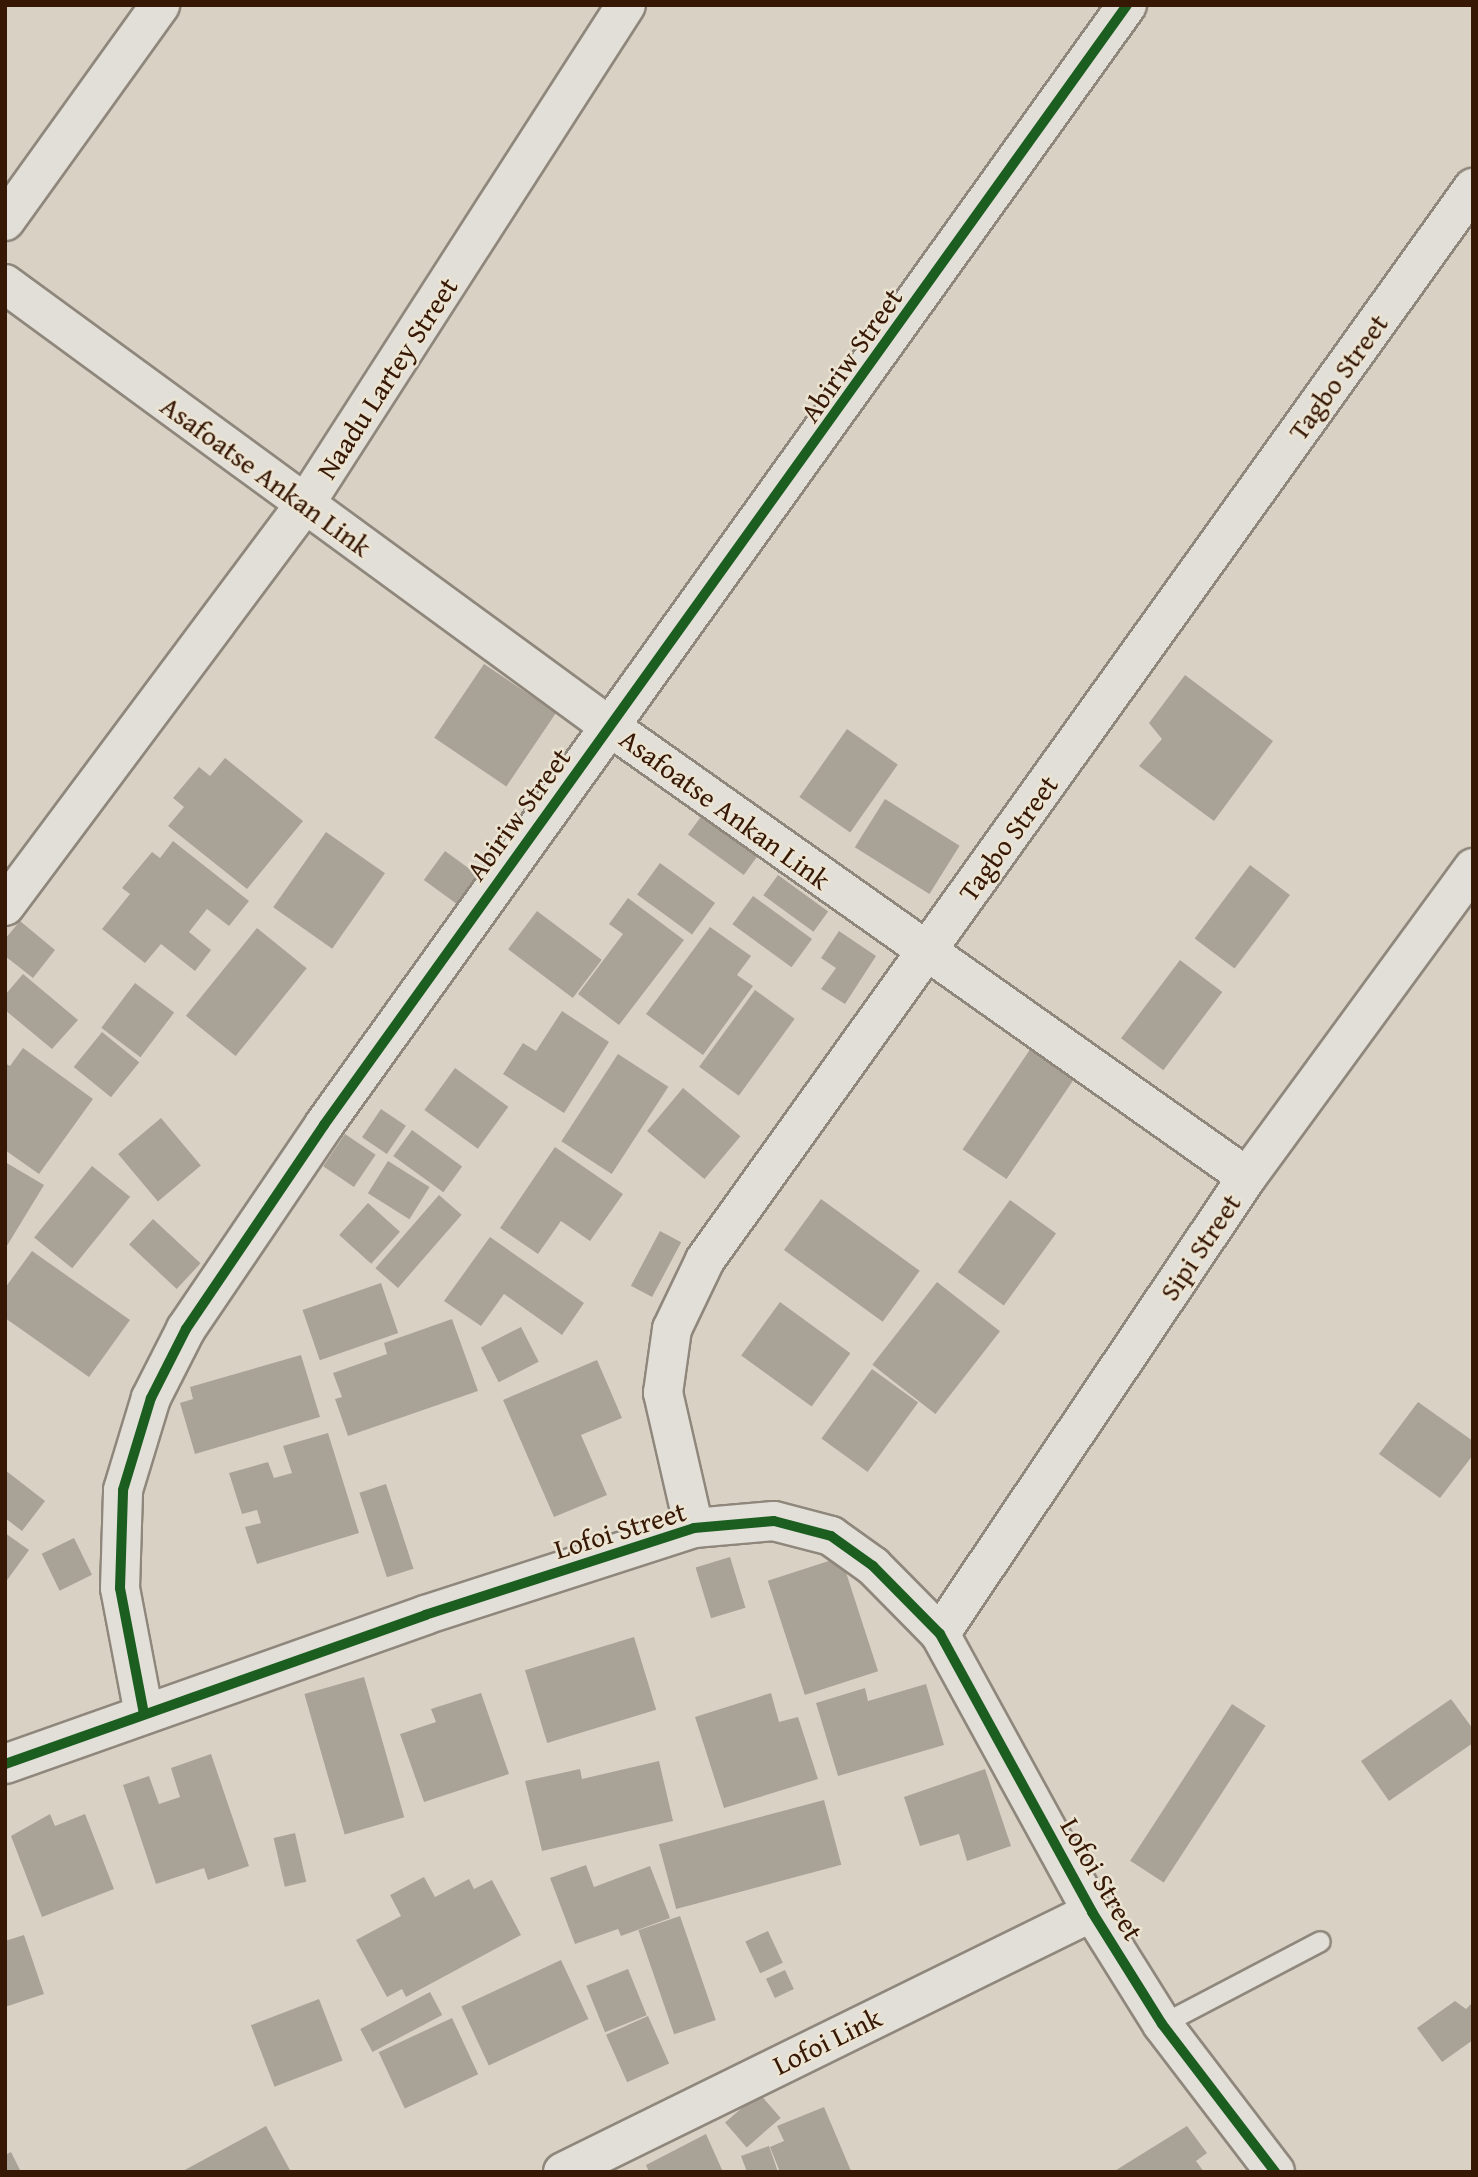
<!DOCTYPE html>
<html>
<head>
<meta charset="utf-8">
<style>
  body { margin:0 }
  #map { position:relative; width:1478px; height:2177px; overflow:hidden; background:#d9d2c4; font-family:"Gentium Book Plus",serif }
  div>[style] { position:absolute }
  .building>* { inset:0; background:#a9a297; transform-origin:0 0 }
  .roads { filter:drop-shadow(2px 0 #8f877c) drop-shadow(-2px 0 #8f877c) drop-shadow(0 2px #8f877c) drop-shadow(0 -2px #8f877c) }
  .service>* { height:19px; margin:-9.5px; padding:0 9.5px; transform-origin:9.5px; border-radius:9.5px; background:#e2dfd8 }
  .minor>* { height:38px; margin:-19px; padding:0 19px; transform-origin:19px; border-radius:19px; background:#e2dfd8 }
  .cycleway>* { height:10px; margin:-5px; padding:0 5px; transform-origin:5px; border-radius:5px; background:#1b5e20 }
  span { translate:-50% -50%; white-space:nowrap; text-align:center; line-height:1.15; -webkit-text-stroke:5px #ece4d3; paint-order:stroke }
  .street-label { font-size:28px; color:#371805 }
  .frame { position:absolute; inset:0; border:7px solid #371805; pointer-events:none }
</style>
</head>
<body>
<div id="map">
  <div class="building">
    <div style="left:484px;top:664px;width:87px;height:89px;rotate:34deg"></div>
    <div style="clip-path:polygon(1185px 675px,1273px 741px,1214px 821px,1139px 766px,1162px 739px,1149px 723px)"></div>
    <div style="left:847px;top:729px;width:62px;height:83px;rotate:35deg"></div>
    <div style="clip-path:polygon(225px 758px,303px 821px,247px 889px,168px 826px,184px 807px,173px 798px,199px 767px,210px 776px)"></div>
    <div style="left:885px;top:799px;width:88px;height:57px;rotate:32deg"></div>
    <div style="left:705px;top:811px;width:69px;height:29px;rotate:36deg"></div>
    <div style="left:326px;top:832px;width:72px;height:92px;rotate:35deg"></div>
    <div style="clip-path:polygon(173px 841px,249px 901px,229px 926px,207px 909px,189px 932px,211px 950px,195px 971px,161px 944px,145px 963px,102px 929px,130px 894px,122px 888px,152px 852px,160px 858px)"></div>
    <div style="left:445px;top:851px;width:42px;height:36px;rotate:36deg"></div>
    <div style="left:660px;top:863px;width:68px;height:39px;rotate:36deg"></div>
    <div style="left:1250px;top:865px;width:50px;height:92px;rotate:37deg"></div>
    <div style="left:778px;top:875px;width:62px;height:25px;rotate:36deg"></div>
    <div style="left:753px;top:896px;width:73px;height:35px;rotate:36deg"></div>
    <div style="clip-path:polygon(628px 898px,684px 940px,619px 1025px,578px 994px,623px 934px,609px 924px)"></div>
    <div style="left:537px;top:911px;width:81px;height:48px;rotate:37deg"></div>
    <div style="clip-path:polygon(20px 921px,55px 950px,33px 978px,5px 956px,5px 939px)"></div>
    <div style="clip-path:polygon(710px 927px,751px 956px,737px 975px,753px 986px,703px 1055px,646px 1014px)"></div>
    <div style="left:257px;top:928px;width:64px;height:113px;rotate:39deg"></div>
    <div style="clip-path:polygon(839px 931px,876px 956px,845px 1004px,821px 989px,836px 968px,821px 958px)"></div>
    <div style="left:1180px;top:960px;width:53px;height:98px;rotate:37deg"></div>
    <div style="clip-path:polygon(23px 974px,78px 1020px,52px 1049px,5px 1010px,5px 995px)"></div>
    <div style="left:135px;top:983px;width:49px;height:56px;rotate:37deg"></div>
    <div style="left:755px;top:990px;width:49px;height:95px;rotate:36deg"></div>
    <div style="clip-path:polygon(562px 1011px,609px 1042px,564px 1113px,503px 1074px,523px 1043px,536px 1051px)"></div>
    <div style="left:102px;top:1032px;width:48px;height:45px;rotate:39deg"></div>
    <div style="left:1033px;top:1045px;width:53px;height:126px;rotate:34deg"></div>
    <div style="clip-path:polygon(23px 1048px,93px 1099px,39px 1174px,5px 1150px,5px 1063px,10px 1066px)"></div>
    <div style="left:618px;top:1054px;width:60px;height:104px;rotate:33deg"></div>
    <div style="left:455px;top:1068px;width:66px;height:52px;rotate:36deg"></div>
    <div style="left:683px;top:1088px;width:75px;height:56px;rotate:40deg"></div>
    <div style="left:381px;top:1109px;width:30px;height:34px;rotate:34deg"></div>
    <div style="left:161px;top:1118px;width:62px;height:56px;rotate:50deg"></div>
    <div style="left:412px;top:1130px;width:62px;height:32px;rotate:36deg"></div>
    <div style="left:345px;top:1134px;width:37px;height:39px;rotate:34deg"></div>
    <div style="clip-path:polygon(555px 1147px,623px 1194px,590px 1241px,561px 1221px,538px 1254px,500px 1228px)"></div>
    <div style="left:388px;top:1161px;width:49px;height:38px;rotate:32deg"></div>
    <div style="clip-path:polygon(5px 1162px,44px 1185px,5px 1249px)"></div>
    <div style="left:92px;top:1166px;width:49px;height:92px;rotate:39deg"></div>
    <div style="left:439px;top:1195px;width:30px;height:97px;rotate:41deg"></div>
    <div style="left:821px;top:1199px;width:122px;height:63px;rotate:36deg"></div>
    <div style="left:1010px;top:1200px;width:57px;height:89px;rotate:36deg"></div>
    <div style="left:368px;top:1203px;width:43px;height:43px;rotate:42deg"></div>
    <div style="left:153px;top:1219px;width:65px;height:35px;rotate:43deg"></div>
    <div style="left:660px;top:1231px;width:24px;height:62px;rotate:28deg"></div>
    <div style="clip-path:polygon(490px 1237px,584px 1303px,562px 1335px,504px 1294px,481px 1326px,444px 1301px)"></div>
    <div style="clip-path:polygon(32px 1251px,130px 1320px,89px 1377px,5px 1318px,5px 1288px)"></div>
    <div style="left:937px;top:1282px;width:80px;height:105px;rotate:38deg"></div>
    <div style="left:381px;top:1283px;width:53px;height:83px;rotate:71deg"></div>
    <div style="left:780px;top:1302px;width:87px;height:66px;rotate:36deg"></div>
    <div style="clip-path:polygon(452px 1319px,478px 1391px,348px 1436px,335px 1399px,342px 1397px,333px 1373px,387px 1354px,384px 1343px)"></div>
    <div style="left:521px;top:1327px;width:39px;height:45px;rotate:63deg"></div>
    <div style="clip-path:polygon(301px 1355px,320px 1417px,195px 1454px,180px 1403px,193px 1399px,190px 1387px)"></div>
    <div style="clip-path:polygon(597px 1360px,622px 1418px,581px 1435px,607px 1495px,554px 1517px,503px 1400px)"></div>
    <div style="left:872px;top:1369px;width:57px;height:86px;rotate:36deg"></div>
    <div style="clip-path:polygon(1418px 1402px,1473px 1441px,1473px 1455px,1440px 1498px,1379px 1454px)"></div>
    <div style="clip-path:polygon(328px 1433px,359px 1533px,257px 1564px,245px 1527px,261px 1523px,257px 1510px,242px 1514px,229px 1473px,268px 1462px,274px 1478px,292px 1473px,283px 1446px)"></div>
    <div style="clip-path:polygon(5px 1470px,45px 1501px,22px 1531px,5px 1518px)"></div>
    <div style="left:386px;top:1484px;width:89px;height:28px;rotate:72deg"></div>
    <div style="clip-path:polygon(5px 1533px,29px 1550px,5px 1583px)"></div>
    <div style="left:74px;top:1538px;width:41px;height:36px;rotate:64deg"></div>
    <div style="left:730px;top:1557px;width:53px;height:36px;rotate:73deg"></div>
    <div style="left:841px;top:1557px;width:120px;height:77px;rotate:72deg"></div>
    <div style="left:634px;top:1637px;width:76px;height:114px;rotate:73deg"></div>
    <div style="left:364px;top:1677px;width:146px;height:62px;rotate:74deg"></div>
    <div style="clip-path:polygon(926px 1684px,944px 1745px,838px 1776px,816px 1703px,865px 1688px,868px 1701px)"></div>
    <div style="clip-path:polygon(481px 1693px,509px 1774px,424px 1802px,400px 1734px,436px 1722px,431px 1709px)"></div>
    <div style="clip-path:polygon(771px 1693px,779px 1722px,798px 1717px,818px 1779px,724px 1808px,695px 1717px)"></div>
    <div style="clip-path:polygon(1451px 1699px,1473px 1729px,1473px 1743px,1389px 1801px,1361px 1761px)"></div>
    <div style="left:1232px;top:1704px;width:40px;height:187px;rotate:33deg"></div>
    <div style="clip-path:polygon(211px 1754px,249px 1866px,208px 1880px,204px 1868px,156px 1884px,123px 1785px,149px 1776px,159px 1804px,180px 1797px,171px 1768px)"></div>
    <div style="clip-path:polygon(659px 1761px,673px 1821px,542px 1851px,525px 1781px,580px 1769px,582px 1779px)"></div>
    <div style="clip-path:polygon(985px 1769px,1011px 1846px,967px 1861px,959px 1834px,920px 1846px,904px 1797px)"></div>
    <div style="left:824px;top:1800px;width:67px;height:171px;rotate:75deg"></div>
    <div style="clip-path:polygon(50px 1814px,55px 1826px,85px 1814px,114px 1889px,42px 1917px,11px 1836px)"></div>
    <div style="left:295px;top:1833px;width:50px;height:22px;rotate:77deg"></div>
    <div style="clip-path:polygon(586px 1865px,594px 1887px,650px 1866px,670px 1918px,621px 1936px,618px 1929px,575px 1944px,550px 1878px)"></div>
    <div style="clip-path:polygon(424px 1877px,435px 1897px,469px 1879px,474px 1889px,492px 1880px,521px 1935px,406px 1997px,402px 1989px,387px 1997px,356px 1940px,401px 1916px,390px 1895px)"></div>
    <div style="left:680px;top:1916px;width:110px;height:44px;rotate:71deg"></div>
    <div style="left:768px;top:1931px;width:35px;height:25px;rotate:65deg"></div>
    <div style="clip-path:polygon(24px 1935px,44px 1994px,5px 2007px,5px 1941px)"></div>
    <div style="left:561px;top:1960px;width:65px;height:110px;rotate:65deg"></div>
    <div style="left:628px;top:1969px;width:50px;height:45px;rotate:68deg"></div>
    <div style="left:785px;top:1970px;width:21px;height:21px;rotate:65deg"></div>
    <div style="left:430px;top:1992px;width:26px;height:79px;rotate:62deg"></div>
    <div style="left:319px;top:1999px;width:66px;height:73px;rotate:69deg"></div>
    <div style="clip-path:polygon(1455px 2001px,1466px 2009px,1473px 2002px,1473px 2040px,1442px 2062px,1417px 2028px)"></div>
    <div style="left:648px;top:2016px;width:52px;height:46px;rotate:66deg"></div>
    <div style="left:452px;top:2018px;width:62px;height:81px;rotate:65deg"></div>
    <div style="left:759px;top:2093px;width:33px;height:45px;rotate:49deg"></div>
    <div style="clip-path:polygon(824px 2107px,851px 2171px,780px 2172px,770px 2147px,784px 2141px,777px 2126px)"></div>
    <div style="clip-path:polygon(266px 2126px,291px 2172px,181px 2172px)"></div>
    <div style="clip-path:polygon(1187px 2126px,1207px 2153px,1196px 2161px,1204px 2172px,1113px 2172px)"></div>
    <div style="clip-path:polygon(706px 2134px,723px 2172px,649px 2172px,646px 2165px)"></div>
    <div style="clip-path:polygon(769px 2146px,778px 2172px,747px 2172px,741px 2156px)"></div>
    <div style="clip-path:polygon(11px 2152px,21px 2172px,5px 2172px,5px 2155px)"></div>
  </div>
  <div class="roads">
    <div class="service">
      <div style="left:1162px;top:2024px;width:178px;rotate:-27.7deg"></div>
    </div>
    <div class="minor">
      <div style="left:5px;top:221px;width:266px;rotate:-54.3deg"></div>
      <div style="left:5px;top:284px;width:748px;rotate:36.2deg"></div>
      <div style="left:609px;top:726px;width:781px;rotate:35.26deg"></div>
      <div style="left:5px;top:906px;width:502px;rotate:-53.27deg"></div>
      <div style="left:305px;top:504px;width:593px;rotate:-57.25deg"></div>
      <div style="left:694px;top:1528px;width:139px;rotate:-102.9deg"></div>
      <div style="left:663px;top:1393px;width:65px;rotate:-82deg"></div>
      <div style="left:672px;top:1329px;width:76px;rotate:-64.4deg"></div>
      <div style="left:705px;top:1260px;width:1319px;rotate:-54.38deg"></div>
      <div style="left:940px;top:1634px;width:551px;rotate:-56.11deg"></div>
      <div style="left:1247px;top:1177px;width:383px;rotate:-53.8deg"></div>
      <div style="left:144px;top:1714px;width:128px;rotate:-100.8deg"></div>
      <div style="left:120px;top:1588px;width:98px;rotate:-88.2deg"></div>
      <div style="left:123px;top:1490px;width:96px;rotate:-73.1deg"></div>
      <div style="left:151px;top:1398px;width:77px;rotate:-63.1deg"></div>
      <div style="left:186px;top:1329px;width:246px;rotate:-55.9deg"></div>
      <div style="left:324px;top:1125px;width:1378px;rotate:-54.36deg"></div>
      <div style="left:5px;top:1764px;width:446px;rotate:-19.5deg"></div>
      <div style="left:425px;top:1615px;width:283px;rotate:-17.9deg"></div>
      <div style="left:694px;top:1528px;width:80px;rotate:-5deg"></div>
      <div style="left:774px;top:1521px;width:59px;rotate:14.7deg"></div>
      <div style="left:831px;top:1536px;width:52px;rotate:35.5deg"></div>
      <div style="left:873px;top:1566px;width:95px;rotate:45.4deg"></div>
      <div style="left:940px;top:1634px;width:317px;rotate:61.3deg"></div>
      <div style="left:1092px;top:1912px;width:132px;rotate:58deg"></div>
      <div style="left:1162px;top:2024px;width:186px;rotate:52.6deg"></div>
      <div style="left:563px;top:2172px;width:589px;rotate:-26.17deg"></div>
    </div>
  </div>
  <div class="cycleway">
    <div style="left:144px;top:1714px;width:128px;rotate:-100.8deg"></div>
    <div style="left:120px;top:1588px;width:98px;rotate:-88.2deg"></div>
    <div style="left:123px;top:1490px;width:96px;rotate:-73.1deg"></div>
    <div style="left:151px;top:1398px;width:77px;rotate:-63.1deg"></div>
    <div style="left:186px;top:1329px;width:246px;rotate:-55.9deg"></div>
    <div style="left:324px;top:1125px;width:1378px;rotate:-54.36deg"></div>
    <div style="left:5px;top:1764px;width:446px;rotate:-19.5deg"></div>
    <div style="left:425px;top:1615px;width:283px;rotate:-17.9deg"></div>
    <div style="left:694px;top:1528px;width:80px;rotate:-5deg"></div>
    <div style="left:774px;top:1521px;width:59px;rotate:14.7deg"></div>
    <div style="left:831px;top:1536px;width:52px;rotate:35.5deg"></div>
    <div style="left:873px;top:1566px;width:95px;rotate:45.4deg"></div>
    <div style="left:940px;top:1634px;width:317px;rotate:61.3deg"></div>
    <div style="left:1092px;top:1912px;width:132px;rotate:58deg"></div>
    <div style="left:1162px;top:2024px;width:186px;rotate:52.6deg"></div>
  </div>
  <div class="street-label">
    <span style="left:851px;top:355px;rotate:-55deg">Abiriw Street</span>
    <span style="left:1338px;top:377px;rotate:-54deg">Tagbo Street</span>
    <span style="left:387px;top:378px;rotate:-57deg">Naadu Lartey Street</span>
    <span style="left:266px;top:476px;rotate:36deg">Asafoatse Ankan Link</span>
    <span style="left:725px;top:809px;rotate:36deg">Asafoatse Ankan Link</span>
    <span style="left:518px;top:814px;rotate:-54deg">Abiriw Street</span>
    <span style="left:1008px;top:838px;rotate:-54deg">Tagbo Street</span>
    <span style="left:1200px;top:1247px;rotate:-56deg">Sipi Street</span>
    <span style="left:620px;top:1530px;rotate:-17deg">Lofoi Street</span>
    <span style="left:1102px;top:1879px;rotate:60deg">Lofoi Street</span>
    <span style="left:827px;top:2041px;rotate:-26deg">Lofoi Link</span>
  </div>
  <div class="frame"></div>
</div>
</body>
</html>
